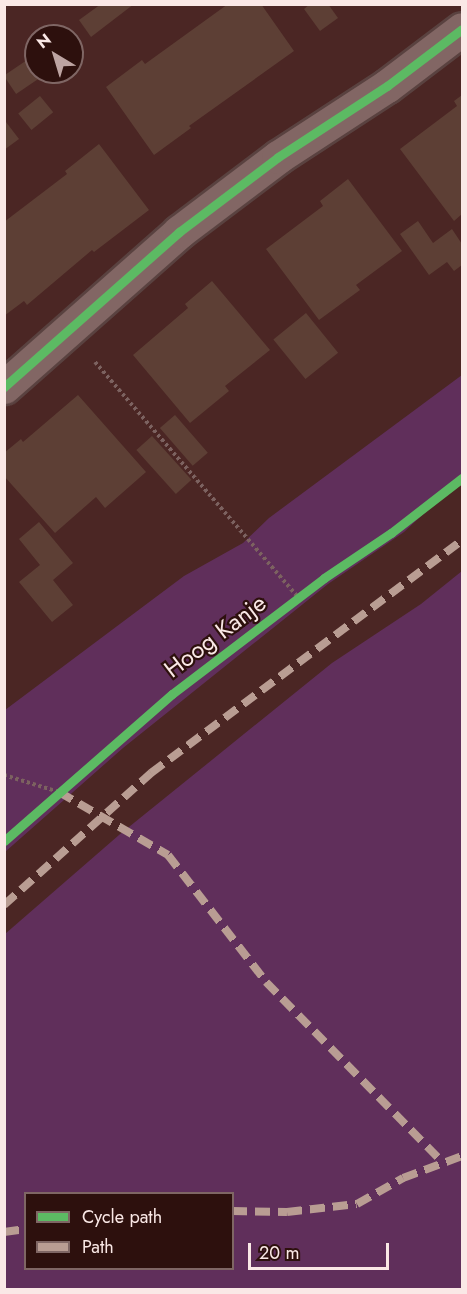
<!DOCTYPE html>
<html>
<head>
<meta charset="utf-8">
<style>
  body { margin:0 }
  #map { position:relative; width:467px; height:1294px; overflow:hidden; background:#4b2624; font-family:Jost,sans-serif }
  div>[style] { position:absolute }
  .green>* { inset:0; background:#602f5b }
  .building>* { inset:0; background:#5d3f35; transform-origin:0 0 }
  .path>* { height:4px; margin-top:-2px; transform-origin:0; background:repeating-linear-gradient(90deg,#7c6260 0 3px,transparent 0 6px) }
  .roads { filter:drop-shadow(2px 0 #5a4240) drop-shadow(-2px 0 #5a4240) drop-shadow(0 2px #5a4240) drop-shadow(0 -2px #5a4240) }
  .minor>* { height:33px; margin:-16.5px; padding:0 16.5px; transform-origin:16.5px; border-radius:16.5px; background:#826664 }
  .quiet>* { height:8px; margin-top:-4px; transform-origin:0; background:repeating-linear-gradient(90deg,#b99d93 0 15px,transparent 0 23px) }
  .cycleway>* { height:9px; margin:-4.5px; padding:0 4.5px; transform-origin:4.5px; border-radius:4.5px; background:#5cba63 }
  span { translate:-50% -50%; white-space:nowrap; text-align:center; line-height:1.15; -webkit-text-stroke:4.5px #2d100d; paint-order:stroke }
  .street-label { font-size:24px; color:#fae8e6 }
  .frame { position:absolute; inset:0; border:6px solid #fae8e6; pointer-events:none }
  .legend { position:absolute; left:24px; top:1192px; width:210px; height:78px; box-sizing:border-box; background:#2d100d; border:2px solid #7f6664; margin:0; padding:8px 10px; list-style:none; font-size:18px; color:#fae8e6 }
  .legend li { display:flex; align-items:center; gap:12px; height:30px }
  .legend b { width:30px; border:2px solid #7f6664 }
  .north { position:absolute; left:24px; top:24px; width:60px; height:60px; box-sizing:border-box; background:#2d100d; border:2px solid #7f6664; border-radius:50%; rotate:322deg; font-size:16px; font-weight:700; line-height:24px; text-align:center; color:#fae8e6 }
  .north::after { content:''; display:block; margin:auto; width:21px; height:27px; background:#bda4a2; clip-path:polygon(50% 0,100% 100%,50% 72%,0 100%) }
  .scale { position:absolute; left:248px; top:1243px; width:141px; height:27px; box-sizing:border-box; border:3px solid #fae8e6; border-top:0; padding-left:8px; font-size:18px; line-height:21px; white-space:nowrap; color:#fae8e6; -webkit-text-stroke:4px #2d100d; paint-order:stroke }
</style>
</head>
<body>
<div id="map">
  <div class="green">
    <div style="clip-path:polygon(462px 375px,462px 478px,404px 532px,328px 584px,123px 748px,5px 852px,5px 710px,184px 576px,243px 543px,269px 518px)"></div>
    <div style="clip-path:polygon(evenodd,462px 571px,462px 1289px,5px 1289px,5px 934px,119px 835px,332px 663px,421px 604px,462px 571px,26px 1194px,232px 1194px,232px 1268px,26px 1268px,26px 1194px)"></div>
  </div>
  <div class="building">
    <div style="clip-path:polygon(101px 4px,134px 4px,91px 37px,79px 20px)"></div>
    <div style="clip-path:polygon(228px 4px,261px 4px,294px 51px,189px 126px,191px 128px,154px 155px,106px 87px,142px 60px,145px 64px)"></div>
    <div style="clip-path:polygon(310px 4px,328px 4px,338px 18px,320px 31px,304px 9px)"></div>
    <div style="left:27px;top:60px;width:22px;height:28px;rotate:56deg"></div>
    <div style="clip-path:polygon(462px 95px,462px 214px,454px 221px,400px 149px,457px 106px,454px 101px)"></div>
    <div style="left:40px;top:96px;width:21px;height:28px;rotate:51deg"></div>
    <div style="clip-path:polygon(6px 122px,19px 139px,4px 150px,4px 123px)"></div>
    <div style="clip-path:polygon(99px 144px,149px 210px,94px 252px,92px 250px,27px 305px,24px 301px,4px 316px,4px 222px,67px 174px,65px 171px)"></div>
    <div style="clip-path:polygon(348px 179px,402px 251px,356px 285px,360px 290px,319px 320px,266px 249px,323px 206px,320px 201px)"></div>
    <div style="clip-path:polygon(418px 221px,433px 243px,452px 229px,462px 244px,462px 265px,454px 271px,447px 262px,429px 275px,400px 234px)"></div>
    <div style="clip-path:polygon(212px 281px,270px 350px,225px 386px,229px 391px,190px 423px,133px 355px,188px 308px,185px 304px)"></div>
    <div style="left:306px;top:313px;width:51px;height:42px;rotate:51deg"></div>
    <div style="clip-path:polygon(78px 395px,146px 472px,105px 508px,96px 497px,55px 533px,4px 476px,4px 453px,21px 439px,23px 442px)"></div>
    <div style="left:175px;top:415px;width:50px;height:20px;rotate:49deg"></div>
    <div style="left:152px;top:436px;width:59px;height:21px;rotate:48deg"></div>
    <div style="clip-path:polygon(39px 522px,73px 563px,53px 580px,73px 605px,52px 622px,19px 582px,40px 565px,19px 539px)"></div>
  </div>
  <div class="path">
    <div style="left:95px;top:362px;width:311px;rotate:49.2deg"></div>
    <div style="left:4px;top:775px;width:58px;rotate:17.2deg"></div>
  </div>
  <div class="roads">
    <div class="minor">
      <div style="left:4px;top:387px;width:234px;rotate:-41.5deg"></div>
      <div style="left:179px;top:232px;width:124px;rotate:-37.1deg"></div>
      <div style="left:278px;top:157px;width:130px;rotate:-33.1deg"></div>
      <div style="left:387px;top:86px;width:94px;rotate:-37.2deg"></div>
    </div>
  </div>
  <div class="quiet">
    <div style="left:59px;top:792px;width:126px;rotate:30deg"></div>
    <div style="left:168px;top:855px;width:160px;rotate:52.3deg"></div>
    <div style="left:266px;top:982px;width:252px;rotate:45.6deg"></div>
    <div style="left:4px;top:905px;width:198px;rotate:-41.9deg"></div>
    <div style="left:151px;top:773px;width:389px;rotate:-36.8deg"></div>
    <div style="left:232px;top:1211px;width:55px;rotate:1deg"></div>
    <div style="left:287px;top:1212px;width:70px;rotate:-6.5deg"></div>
    <div style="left:357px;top:1204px;width:53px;rotate:-29.5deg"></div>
    <div style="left:403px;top:1178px;width:63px;rotate:-20.4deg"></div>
    <div style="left:4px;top:1232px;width:22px;rotate:-8deg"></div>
  </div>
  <div class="cycleway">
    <div style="left:4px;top:387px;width:234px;rotate:-41.5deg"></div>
    <div style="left:179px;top:232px;width:124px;rotate:-37.1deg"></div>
    <div style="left:278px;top:157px;width:130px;rotate:-33.1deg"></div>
    <div style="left:387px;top:86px;width:94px;rotate:-37.2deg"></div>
    <div style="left:4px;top:841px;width:223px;rotate:-41.2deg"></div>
    <div style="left:172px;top:694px;width:191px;rotate:-37.3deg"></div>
    <div style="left:324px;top:578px;width:81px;rotate:-33.9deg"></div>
    <div style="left:391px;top:533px;width:90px;rotate:-37.8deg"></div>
  </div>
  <div class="street-label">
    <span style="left:215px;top:636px;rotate:-37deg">Hoog Kanje</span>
  </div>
  <div class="frame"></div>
  <ul class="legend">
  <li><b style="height:8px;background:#5cba63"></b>Cycle path</li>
  <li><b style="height:8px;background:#b99d93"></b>Path</li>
  </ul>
  <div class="north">N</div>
  <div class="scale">20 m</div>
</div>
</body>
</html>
